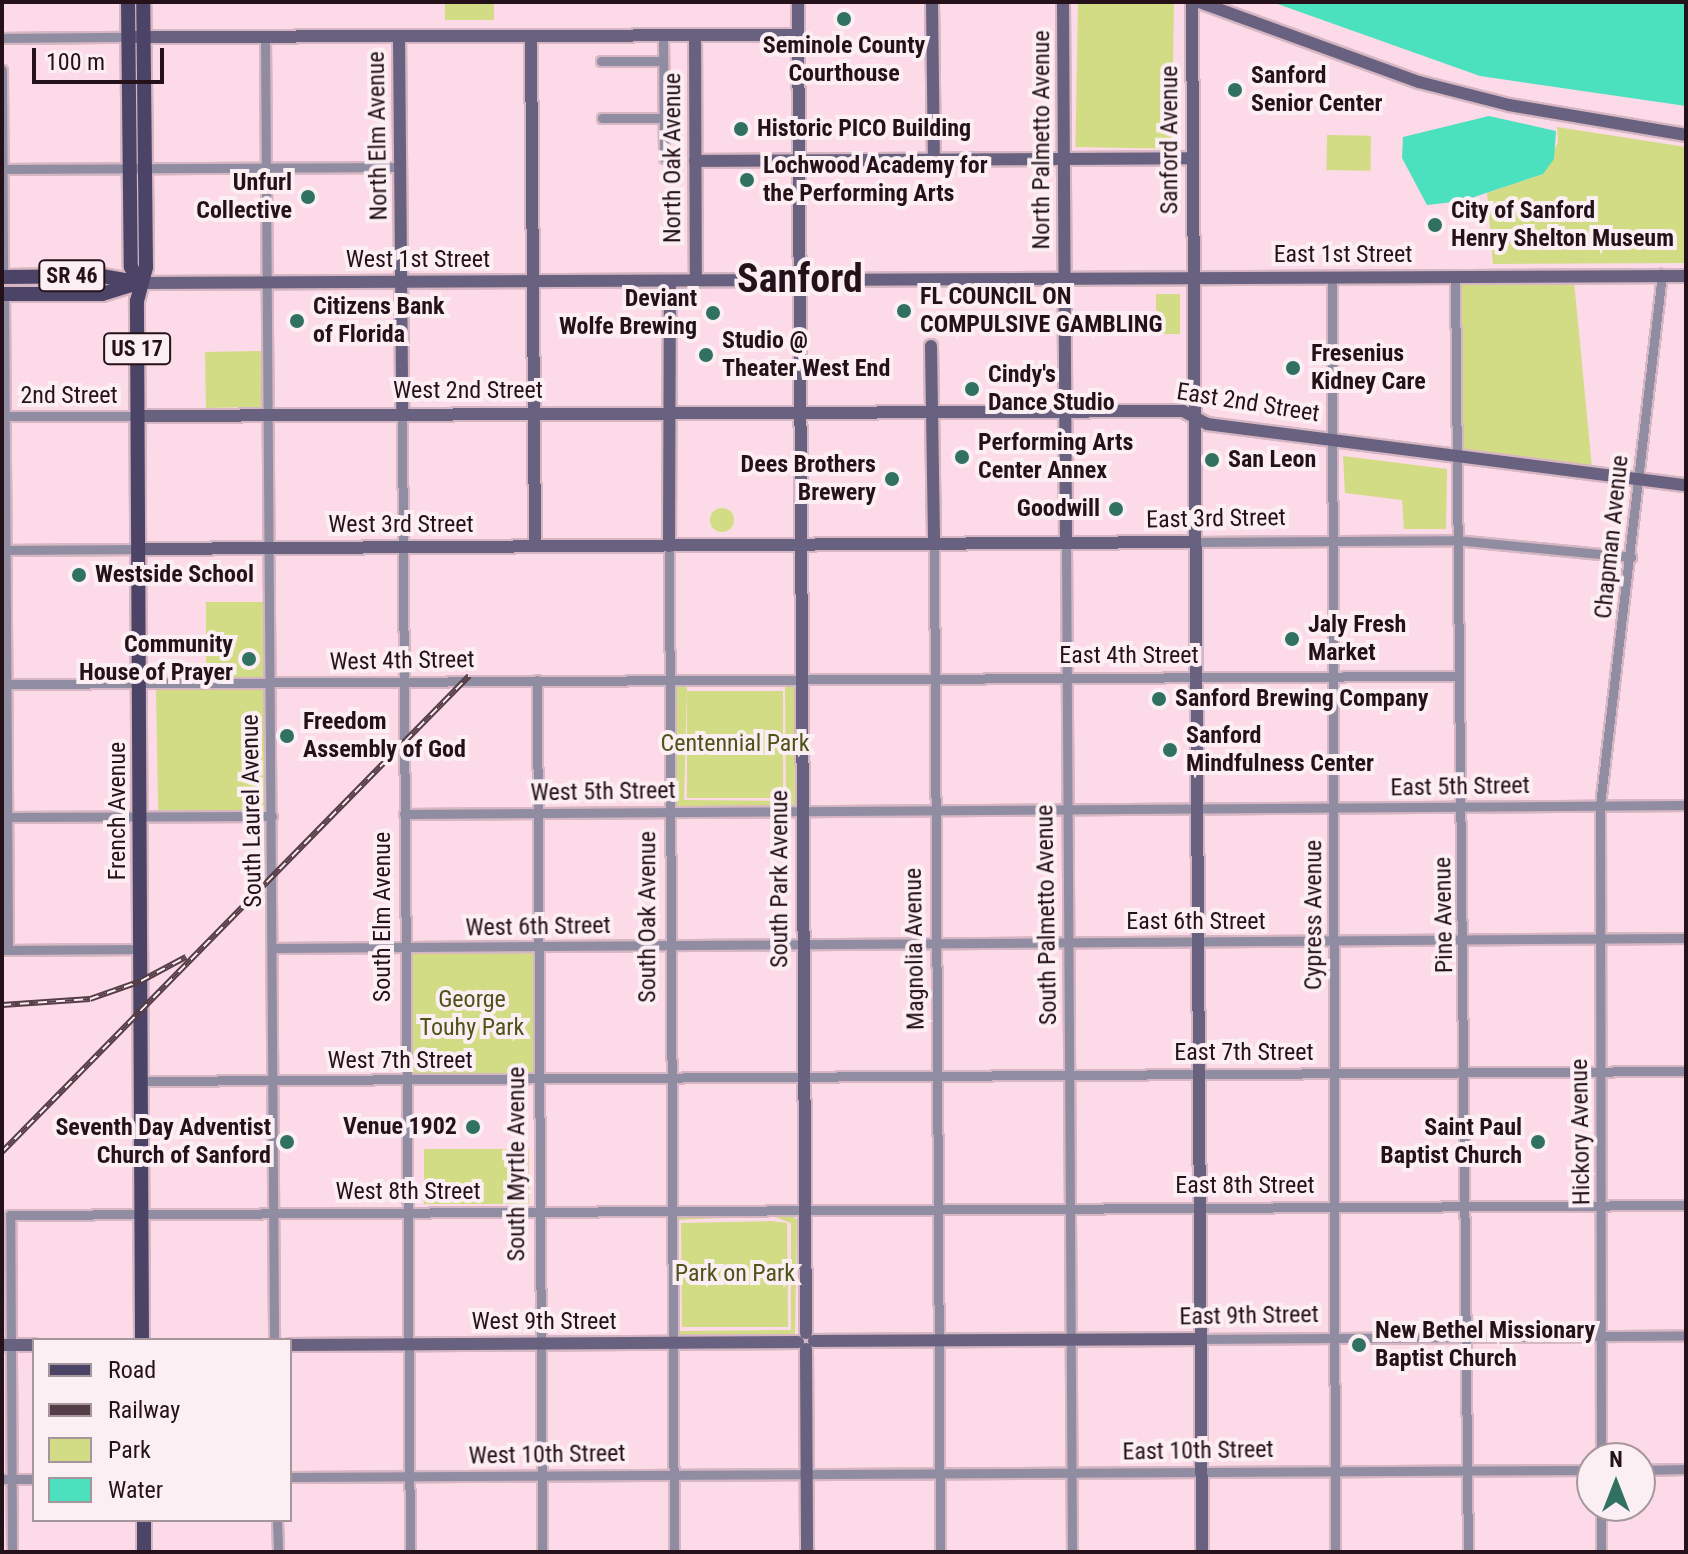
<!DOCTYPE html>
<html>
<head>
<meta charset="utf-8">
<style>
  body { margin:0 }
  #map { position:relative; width:1688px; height:1554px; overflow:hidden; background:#fddae7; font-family:"Roboto Condensed",sans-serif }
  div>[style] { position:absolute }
  .green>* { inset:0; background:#d2dc85; transform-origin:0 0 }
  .round { border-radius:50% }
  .water>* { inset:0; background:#4be0be }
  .roads { filter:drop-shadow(2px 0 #d6b6c2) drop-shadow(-2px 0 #d6b6c2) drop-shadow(0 2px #d6b6c2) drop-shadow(0 -2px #d6b6c2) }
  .street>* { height:9px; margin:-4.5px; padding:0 4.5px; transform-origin:4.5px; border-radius:4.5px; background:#908ca1 }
  .secondary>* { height:12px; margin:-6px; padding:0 6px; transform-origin:6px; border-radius:6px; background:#68617f }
  .primary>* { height:14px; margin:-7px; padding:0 7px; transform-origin:7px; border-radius:7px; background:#4c4467 }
  .rail>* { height:6px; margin-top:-3px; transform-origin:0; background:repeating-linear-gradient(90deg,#fbeff3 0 9px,#543d46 0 18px); box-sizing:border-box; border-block:2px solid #543d46 }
  .dots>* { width:22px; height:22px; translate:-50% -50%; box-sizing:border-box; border:4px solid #fbeff3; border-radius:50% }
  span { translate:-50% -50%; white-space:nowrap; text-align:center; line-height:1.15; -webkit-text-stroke:8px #fbeff3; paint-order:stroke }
  .shield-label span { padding:2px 6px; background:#fbeff3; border:2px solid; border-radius:6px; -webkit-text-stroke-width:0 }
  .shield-label { font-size:22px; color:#251119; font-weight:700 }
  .poi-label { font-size:24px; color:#251119; font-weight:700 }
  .left { translate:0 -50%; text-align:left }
  .right { translate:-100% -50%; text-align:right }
  .street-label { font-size:24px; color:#251119 }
  .park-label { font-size:24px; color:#4d5319 }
  .town-label { font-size:40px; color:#251119; font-weight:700 }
  .frame { position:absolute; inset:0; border:4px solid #251119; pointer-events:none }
  .legend { position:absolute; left:32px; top:1338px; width:260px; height:184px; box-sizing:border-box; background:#fbeff3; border:2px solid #a5969c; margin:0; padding:10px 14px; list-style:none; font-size:24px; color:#251119 }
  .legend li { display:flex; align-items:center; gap:16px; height:40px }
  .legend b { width:40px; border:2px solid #a5969c }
  .north { position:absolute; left:1576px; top:1442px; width:80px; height:80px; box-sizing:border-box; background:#fbeff3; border:2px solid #a5969c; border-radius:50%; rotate:0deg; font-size:22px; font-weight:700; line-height:32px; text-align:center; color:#251119 }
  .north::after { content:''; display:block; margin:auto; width:28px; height:36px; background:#307161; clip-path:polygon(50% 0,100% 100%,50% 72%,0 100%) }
  .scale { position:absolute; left:32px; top:48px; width:132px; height:36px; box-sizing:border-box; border:4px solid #251119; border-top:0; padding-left:10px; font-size:24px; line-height:28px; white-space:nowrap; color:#251119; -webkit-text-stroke:6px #fbeff3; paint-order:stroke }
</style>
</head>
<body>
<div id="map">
  <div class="green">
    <div style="left:445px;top:2px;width:49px;height:18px"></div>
    <div style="left:1078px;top:2px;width:96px;height:145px;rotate:1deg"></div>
    <div style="clip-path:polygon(1557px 127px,1686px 147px,1686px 263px,1493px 264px,1487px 193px,1543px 174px,1558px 142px)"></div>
    <div style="left:1327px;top:135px;width:44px;height:35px;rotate:1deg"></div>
    <div style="clip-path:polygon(1574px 281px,1592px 468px,1460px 452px,1459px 282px)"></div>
    <div style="left:1156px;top:294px;width:24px;height:40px"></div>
    <div style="left:262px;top:351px;width:56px;height:57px;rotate:89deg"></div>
    <div style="clip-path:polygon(1343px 456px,1447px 469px,1446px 529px,1404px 529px,1402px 500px,1345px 493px)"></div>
    <div class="round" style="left:710px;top:508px;width:24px;height:24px"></div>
    <div style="left:206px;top:602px;width:59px;height:75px"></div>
    <div style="clip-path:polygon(evenodd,674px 683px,797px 683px,797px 806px,674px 806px,674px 683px,687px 687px,785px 687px,786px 801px,684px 800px,687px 687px)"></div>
    <div style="left:266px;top:687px;width:124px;height:110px;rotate:89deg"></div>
    <div style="left:687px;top:691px;width:96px;height:107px"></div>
    <div style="left:410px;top:952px;width:124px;height:123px"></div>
    <div style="left:424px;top:1149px;width:105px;height:55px"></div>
    <div style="clip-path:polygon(evenodd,790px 1213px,797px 1220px,795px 1334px,677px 1337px,676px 1216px,790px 1213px,772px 1216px,791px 1223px,791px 1330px,679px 1331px,679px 1220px,772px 1216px)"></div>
    <div style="clip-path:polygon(772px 1221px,787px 1223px,788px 1327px,682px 1327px,681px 1223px)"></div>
  </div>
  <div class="water">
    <div style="clip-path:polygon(1272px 2px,1686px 2px,1686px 106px,1480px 76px)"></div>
    <div style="clip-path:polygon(1489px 116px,1556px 131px,1554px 159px,1543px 174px,1462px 201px,1427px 205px,1402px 158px,1403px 137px)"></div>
  </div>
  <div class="roads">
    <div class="street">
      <div style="left:663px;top:35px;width:123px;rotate:89.5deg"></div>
      <div style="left:265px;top:37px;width:1303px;rotate:89.6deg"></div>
      <div style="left:2px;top:38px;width:126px;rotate:-0.5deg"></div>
      <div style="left:601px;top:61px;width:62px"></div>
      <div style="left:2px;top:70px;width:207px;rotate:89.7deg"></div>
      <div style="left:602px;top:118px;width:61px"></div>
      <div style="left:2px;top:169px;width:399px;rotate:-0.3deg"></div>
      <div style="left:1332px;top:277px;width:1275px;rotate:89.87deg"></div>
      <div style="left:1455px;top:277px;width:1275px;rotate:89.42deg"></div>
      <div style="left:4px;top:294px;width:656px;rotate:89.65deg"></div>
      <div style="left:402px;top:413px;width:1139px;rotate:89.6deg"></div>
      <div style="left:2px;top:416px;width:135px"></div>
      <div style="left:1193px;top:542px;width:262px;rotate:-0.4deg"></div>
      <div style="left:1455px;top:540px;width:177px;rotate:5.5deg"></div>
      <div style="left:934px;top:543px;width:1009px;rotate:89.66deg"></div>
      <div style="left:1066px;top:543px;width:1009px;rotate:89.66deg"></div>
      <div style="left:669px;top:546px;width:1006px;rotate:89.72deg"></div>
      <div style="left:2px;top:550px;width:136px;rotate:-0.4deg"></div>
      <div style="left:537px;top:680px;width:872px;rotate:89.67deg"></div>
      <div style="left:2px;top:684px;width:1454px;rotate:-0.32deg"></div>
      <div style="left:404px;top:814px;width:1282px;rotate:-0.4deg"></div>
      <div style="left:2px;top:817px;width:270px;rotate:-0.2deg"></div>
      <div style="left:273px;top:948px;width:1413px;rotate:-0.41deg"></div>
      <div style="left:4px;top:950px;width:137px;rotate:-0.4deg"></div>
      <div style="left:142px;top:1081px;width:1544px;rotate:-0.37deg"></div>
      <div style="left:1201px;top:1339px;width:485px;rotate:-0.4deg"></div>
      <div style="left:1601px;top:1458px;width:653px;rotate:-90.09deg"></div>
      <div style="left:1600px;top:805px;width:535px;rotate:-83.34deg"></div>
      <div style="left:1640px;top:1470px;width:46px;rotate:-1.2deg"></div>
      <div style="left:290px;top:1477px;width:1302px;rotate:-0.31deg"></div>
      <div style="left:2px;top:1479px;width:32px"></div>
      <div style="left:1601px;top:1506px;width:46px;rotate:90deg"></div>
      <div style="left:277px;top:1520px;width:32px;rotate:88deg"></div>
      <div style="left:12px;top:1552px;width:337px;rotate:-90.3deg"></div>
      <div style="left:10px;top:1215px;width:1676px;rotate:-0.34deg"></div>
    </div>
    <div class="secondary">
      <div style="left:798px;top:2px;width:1331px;rotate:89.66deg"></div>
      <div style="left:932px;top:2px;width:158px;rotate:89.3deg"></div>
      <div style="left:1063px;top:2px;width:541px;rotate:89.68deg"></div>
      <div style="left:1192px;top:2px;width:1550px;rotate:89.63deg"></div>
      <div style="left:1199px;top:2px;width:234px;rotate:20deg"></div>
      <div style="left:1419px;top:82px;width:93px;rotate:14.3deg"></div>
      <div style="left:1509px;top:105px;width:180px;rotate:9.6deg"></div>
      <div style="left:695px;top:35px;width:246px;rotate:89.8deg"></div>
      <div style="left:531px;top:36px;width:510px;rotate:89.55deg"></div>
      <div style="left:128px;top:37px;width:670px;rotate:-0.17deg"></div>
      <div style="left:399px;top:37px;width:376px;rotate:89.5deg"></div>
      <div style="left:695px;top:161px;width:496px;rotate:-0.3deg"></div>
      <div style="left:139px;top:283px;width:1547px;rotate:-0.26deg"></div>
      <div style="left:931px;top:346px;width:197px;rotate:89.1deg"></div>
      <div style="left:137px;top:416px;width:1046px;rotate:-0.27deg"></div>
      <div style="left:1183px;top:411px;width:27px;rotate:28deg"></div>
      <div style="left:1207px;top:424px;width:483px;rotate:7.3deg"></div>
      <div style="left:669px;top:546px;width:265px;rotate:-89.8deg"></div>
      <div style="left:138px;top:549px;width:1055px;rotate:-0.38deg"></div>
      <div style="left:814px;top:1341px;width:387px;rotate:-0.3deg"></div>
      <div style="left:2px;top:1345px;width:32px"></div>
      <div style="left:290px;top:1345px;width:508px;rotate:-0.34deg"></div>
      <div style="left:806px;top:1349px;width:203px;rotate:89.7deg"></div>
    </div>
    <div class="primary">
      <div style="left:128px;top:2px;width:265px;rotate:89.4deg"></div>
      <div style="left:131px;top:267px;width:18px;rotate:63deg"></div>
      <div style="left:2px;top:277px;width:100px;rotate:-0.6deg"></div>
      <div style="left:102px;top:276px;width:34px;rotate:10deg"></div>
      <div style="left:2px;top:294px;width:100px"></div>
      <div style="left:102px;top:294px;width:39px;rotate:-17deg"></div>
      <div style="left:142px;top:1340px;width:1039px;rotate:-90.28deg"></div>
      <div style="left:137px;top:301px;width:35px;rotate:-75deg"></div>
      <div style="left:146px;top:267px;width:265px;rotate:-90.6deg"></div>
      <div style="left:144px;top:1520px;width:32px;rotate:90deg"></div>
    </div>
  </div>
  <div class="rail">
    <div style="left:2px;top:1005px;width:88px;rotate:-3.9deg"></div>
    <div style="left:90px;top:999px;width:54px;rotate:-19.4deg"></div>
    <div style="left:141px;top:981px;width:51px;rotate:-28.1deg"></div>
    <div style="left:2px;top:1152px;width:667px;rotate:-45.55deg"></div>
  </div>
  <div class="dots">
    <div style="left:844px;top:19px;background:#307161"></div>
    <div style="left:1235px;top:90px;background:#307161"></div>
    <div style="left:741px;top:129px;background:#307161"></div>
    <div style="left:747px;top:180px;background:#307161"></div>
    <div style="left:308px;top:197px;background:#307161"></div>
    <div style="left:1435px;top:225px;background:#307161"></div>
    <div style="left:904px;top:311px;background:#307161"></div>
    <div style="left:713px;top:313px;background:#307161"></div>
    <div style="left:297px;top:321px;background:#307161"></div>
    <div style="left:706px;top:355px;background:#307161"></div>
    <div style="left:1293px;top:368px;background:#307161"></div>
    <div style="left:972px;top:389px;background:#307161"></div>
    <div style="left:962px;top:457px;background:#307161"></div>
    <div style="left:1212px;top:460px;background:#307161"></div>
    <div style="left:892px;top:479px;background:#307161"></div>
    <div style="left:1116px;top:509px;background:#307161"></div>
    <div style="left:79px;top:575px;background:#307161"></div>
    <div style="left:1292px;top:639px;background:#307161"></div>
    <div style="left:249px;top:659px;background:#307161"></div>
    <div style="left:1159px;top:699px;background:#307161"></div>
    <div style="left:287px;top:736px;background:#307161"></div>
    <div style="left:1170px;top:750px;background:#307161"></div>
    <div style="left:473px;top:1127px;background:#307161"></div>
    <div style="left:287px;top:1142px;background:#307161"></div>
    <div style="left:1538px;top:1142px;background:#307161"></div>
    <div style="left:1359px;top:1345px;background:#307161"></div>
  </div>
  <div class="shield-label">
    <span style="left:72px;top:276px">SR 46</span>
    <span style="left:137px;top:349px">US 17</span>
  </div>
  <div class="poi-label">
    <span style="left:844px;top:60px">Seminole County<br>Courthouse</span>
    <span class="left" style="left:1251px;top:90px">Sanford<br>Senior Center</span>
    <span class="left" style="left:757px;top:129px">Historic PICO Building</span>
    <span class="left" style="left:763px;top:180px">Lochwood Academy for<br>the Performing Arts</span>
    <span class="right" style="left:292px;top:197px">Unfurl<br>Collective</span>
    <span class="left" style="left:1451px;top:225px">City of Sanford<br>Henry Shelton Museum</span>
    <span class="left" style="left:920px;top:311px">FL COUNCIL ON<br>COMPULSIVE GAMBLING</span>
    <span class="right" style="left:697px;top:313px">Deviant<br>Wolfe Brewing</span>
    <span class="left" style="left:313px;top:321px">Citizens Bank<br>of Florida</span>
    <span class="left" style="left:722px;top:355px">Studio @<br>Theater West End</span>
    <span class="left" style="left:1311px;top:368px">Fresenius<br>Kidney Care</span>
    <span class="left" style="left:988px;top:389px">Cindy's<br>Dance Studio</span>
    <span class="left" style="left:978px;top:457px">Performing Arts<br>Center Annex</span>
    <span class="left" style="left:1228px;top:460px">San Leon</span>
    <span class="right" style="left:876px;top:479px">Dees Brothers<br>Brewery</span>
    <span class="right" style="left:1100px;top:509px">Goodwill</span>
    <span class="left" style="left:95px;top:575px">Westside School</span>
    <span class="left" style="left:1308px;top:639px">Jaly Fresh<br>Market</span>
    <span class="right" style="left:233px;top:659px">Community<br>House of Prayer</span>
    <span class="left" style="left:1175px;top:699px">Sanford Brewing Company</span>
    <span class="left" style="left:303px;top:736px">Freedom<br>Assembly of God</span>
    <span class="left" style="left:1186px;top:750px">Sanford<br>Mindfulness Center</span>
    <span class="right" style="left:457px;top:1127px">Venue 1902</span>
    <span class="right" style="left:271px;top:1142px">Seventh Day Adventist<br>Church of Sanford</span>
    <span class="right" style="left:1522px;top:1142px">Saint Paul<br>Baptist Church</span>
    <span class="left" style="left:1375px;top:1345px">New Bethel Missionary<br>Baptist Church</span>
  </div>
  <div class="street-label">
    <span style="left:378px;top:136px;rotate:-91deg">North Elm Avenue</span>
    <span style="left:1042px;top:140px;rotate:-90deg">North Palmetto Avenue</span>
    <span style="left:1170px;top:140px;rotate:-90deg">Sanford Avenue</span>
    <span style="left:673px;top:158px;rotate:-90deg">North Oak Avenue</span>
    <span style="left:1343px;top:255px">East 1st Street</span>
    <span style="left:418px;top:260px">West 1st Street</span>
    <span style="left:468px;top:391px">West 2nd Street</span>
    <span style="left:69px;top:396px">2nd Street</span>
    <span style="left:1248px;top:403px;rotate:9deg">East 2nd Street</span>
    <span style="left:1216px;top:519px;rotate:-1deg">East 3rd Street</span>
    <span style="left:401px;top:525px">West 3rd Street</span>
    <span style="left:1612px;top:537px;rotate:-84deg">Chapman Avenue</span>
    <span style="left:1129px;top:656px">East 4th Street</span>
    <span style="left:402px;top:661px;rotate:-1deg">West 4th Street</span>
    <span style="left:1460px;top:787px;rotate:-1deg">East 5th Street</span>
    <span style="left:603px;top:792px;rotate:-1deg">West 5th Street</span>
    <span style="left:118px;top:811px;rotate:-90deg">French Avenue</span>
    <span style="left:252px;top:811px;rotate:-91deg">South Laurel Avenue</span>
    <span style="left:780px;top:879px;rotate:-90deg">South Park Avenue</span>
    <span style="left:1047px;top:915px;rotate:-91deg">South Palmetto Avenue</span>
    <span style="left:1314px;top:915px;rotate:-90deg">Cypress Avenue</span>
    <span style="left:1444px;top:915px;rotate:-91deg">Pine Avenue</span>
    <span style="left:383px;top:917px;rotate:-90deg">South Elm Avenue</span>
    <span style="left:648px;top:917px;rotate:-90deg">South Oak Avenue</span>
    <span style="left:1196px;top:922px">East 6th Street</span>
    <span style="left:538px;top:927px;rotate:-1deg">West 6th Street</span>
    <span style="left:915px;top:949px;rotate:-91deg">Magnolia Avenue</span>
    <span style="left:1244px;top:1053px">East 7th Street</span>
    <span style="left:400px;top:1061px">West 7th Street</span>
    <span style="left:1581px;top:1132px;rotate:-91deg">Hickory Avenue</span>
    <span style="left:517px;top:1164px;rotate:-90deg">South Myrtle Avenue</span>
    <span style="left:1245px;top:1186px">East 8th Street</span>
    <span style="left:408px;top:1192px">West 8th Street</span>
    <span style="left:1249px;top:1316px;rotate:-1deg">East 9th Street</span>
    <span style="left:544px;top:1322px">West 9th Street</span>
    <span style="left:1198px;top:1451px;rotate:-1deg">East 10th Street</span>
    <span style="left:547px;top:1455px;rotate:-1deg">West 10th Street</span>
  </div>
  <div class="park-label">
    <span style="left:735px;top:744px">Centennial Park</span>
    <span style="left:472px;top:1014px">George<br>Touhy Park</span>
    <span style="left:735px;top:1274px">Park on Park</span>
  </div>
  <div class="town-label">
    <span style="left:800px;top:279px">Sanford</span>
  </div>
  <div class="frame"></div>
  <ul class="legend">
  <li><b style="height:10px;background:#4c4467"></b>Road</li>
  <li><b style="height:10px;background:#543d46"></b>Railway</li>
  <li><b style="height:22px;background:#d2dc85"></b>Park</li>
  <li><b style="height:22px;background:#4be0be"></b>Water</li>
  </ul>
  <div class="north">N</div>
  <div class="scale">100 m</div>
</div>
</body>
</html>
